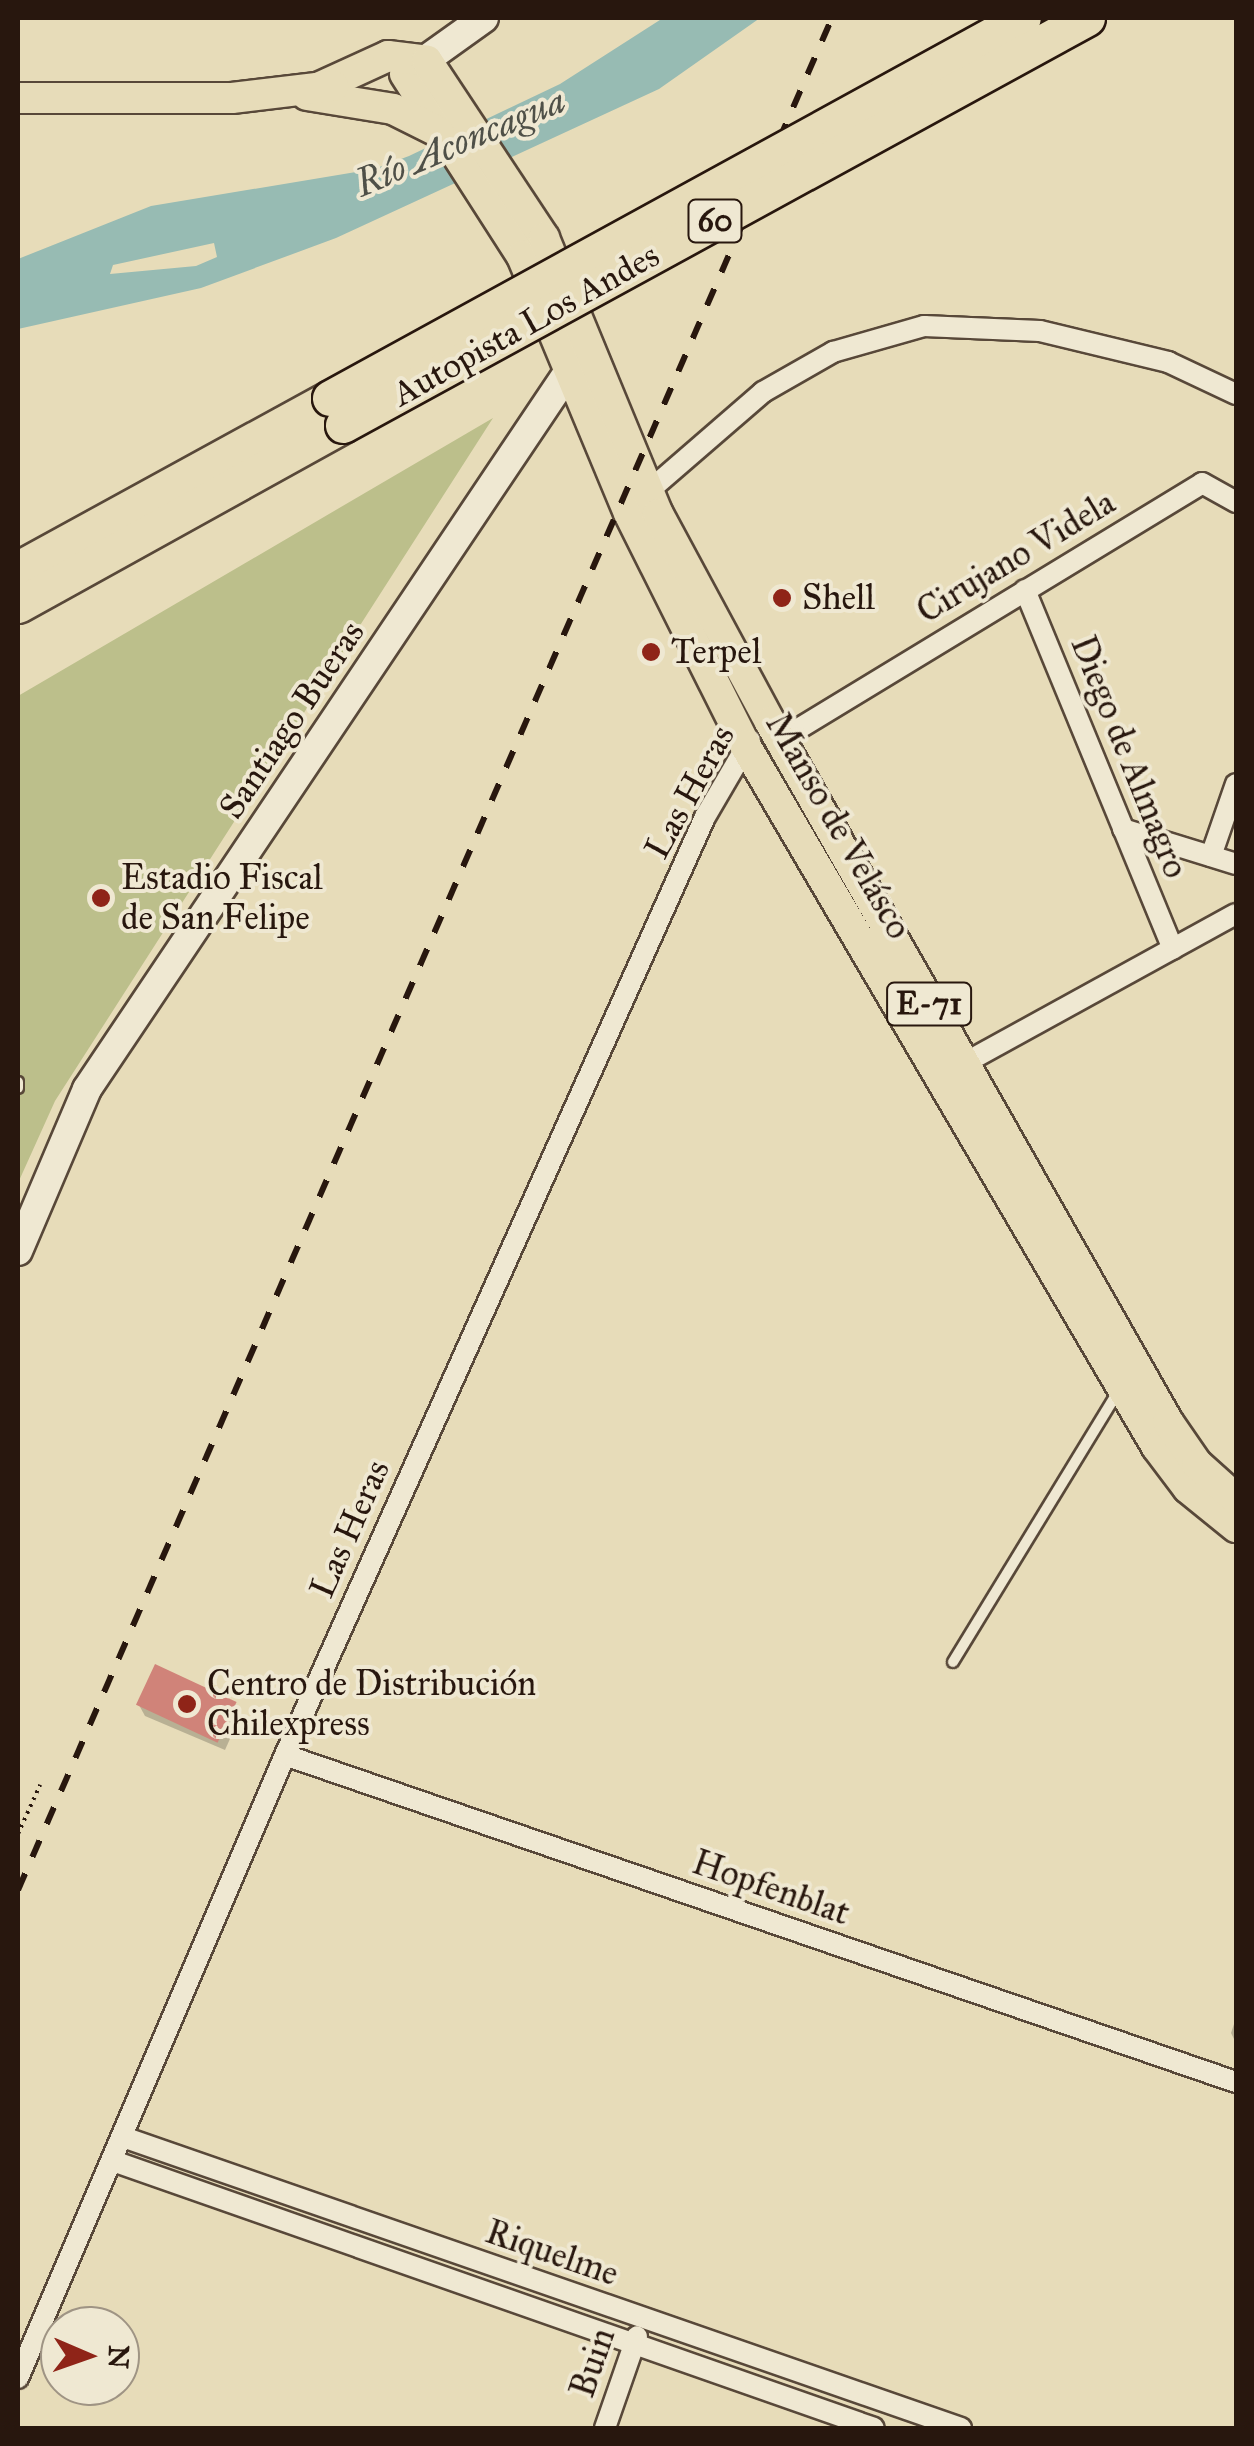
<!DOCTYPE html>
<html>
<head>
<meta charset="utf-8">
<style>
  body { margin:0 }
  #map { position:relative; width:1254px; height:2446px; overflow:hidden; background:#e7dcb9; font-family:"IM FELL Great Primer",serif }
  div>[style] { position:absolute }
  .green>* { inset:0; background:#bcbf8b }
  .water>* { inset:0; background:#97bbb3 }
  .shadow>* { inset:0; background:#0003 }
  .building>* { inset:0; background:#d08379; transform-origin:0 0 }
  .path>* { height:4px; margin-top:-2px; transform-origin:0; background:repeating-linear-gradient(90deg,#28170e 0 2.5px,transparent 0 7.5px) }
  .roads { filter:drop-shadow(2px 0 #584839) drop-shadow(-2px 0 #584839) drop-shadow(0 2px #584839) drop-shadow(0 -2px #584839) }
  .lane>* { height:10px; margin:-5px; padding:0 5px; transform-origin:5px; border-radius:5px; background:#efe8d2 }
  .street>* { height:20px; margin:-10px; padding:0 10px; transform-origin:10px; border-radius:10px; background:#efe8d2 }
  .secondary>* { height:28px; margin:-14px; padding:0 14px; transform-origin:14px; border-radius:14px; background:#efe8d2 }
  .primary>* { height:30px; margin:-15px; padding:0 15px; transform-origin:15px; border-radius:15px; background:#e7dcb9 }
  .highway>* { height:35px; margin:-17.5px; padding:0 17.5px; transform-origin:17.5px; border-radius:17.5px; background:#e7dcb9 }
  .rail>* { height:6px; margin-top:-3px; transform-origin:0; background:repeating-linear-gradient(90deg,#28170e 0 18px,transparent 0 36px) }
  .bridges { filter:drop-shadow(2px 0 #28170e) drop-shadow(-2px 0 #28170e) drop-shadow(0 2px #28170e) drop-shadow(0 -2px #28170e) }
  .highway-bridge>* { height:35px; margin:-17.5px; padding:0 17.5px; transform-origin:17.5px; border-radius:17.5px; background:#e7dcb9 }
  .dots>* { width:28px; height:28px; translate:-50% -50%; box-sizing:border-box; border:5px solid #efe8d2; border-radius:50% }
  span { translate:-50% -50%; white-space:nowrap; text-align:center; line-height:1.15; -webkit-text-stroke:8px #efe8d2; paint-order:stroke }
  .shield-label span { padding:2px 8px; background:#efe8d2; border:2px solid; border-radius:8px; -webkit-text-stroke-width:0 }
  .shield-label { font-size:32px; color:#28170e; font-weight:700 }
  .street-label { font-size:35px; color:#28170e }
  .poi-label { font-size:35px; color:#28170e }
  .left { translate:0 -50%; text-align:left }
  .water-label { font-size:38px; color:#4f5048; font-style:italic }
  .frame { position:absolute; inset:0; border:20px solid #28170e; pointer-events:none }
  .north { position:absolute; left:40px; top:2306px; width:100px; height:100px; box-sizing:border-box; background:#efe8d2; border:2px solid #9f9484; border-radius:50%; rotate:92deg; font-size:28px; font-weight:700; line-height:40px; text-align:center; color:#28170e }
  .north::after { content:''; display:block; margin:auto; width:35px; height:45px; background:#8f2418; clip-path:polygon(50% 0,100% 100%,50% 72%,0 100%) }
</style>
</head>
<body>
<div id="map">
  <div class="green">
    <div style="clip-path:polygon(493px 418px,55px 1101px,18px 1183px,18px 696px)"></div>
  </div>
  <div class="water">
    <div style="clip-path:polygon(evenodd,663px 18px,760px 18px,659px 89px,336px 238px,201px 288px,18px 329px,18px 259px,151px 206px,374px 169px,409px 156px,560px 84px,663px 18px,214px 243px,217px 257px,196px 266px,110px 274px,113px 265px,214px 243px)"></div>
  </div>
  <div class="shadow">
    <div style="clip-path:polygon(235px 1704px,241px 1714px,225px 1750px,145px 1716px,139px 1705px)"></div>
    <div style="clip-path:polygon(1236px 2018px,1236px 2043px,1231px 2033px)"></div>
  </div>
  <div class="building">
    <div style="left:155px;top:1664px;width:90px;height:45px;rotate:25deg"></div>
  </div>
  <div class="path">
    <div style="left:18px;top:1834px;width:54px;rotate:-65.8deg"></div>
  </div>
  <div class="roads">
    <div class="lane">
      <div style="left:18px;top:1082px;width:6px;rotate:90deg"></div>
      <div style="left:953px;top:1662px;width:319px;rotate:-58.6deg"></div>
    </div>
    <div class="street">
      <div style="left:643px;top:496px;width:159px;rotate:-40.9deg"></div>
      <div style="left:763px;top:392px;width:81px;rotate:-29.7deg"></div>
      <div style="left:833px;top:352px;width:95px;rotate:-15.9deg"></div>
      <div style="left:924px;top:326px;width:116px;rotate:2.5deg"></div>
      <div style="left:1040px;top:331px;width:132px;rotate:13.6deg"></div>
      <div style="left:1168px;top:362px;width:75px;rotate:25.2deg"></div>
      <div style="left:1025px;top:590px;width:388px;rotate:67.6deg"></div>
      <div style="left:780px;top:740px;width:494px;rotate:-31.3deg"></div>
      <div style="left:1202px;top:483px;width:39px;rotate:29deg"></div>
      <div style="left:1123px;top:829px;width:118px;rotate:17.2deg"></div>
      <div style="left:1211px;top:856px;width:76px;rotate:-70.9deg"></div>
      <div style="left:963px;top:1064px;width:311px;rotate:-28.8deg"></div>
      <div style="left:285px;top:1755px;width:1006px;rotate:18.98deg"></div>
      <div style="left:123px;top:2137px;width:887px;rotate:19.15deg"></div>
      <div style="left:113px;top:2161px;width:806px;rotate:19.33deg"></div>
      <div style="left:18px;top:2378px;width:678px;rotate:-66.8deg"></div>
      <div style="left:285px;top:1755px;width:1028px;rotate:-65.88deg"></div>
      <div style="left:705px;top:817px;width:89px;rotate:-59.7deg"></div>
      <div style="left:605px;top:2428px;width:97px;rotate:-70.8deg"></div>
    </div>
    <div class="secondary">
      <div style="left:410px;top:71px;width:91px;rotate:-35.6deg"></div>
      <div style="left:18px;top:1251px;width:176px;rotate:-66.9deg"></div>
      <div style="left:87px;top:1089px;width:883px;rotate:-56.13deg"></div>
    </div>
    <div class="primary">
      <div style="left:405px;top:74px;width:216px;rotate:57.3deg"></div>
      <div style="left:522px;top:256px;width:278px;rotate:67.4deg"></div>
      <div style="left:629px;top:513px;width:259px;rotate:63.4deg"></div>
      <div style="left:745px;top:745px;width:814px;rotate:59.59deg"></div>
      <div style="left:1157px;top:1447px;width:51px;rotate:52.9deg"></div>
      <div style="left:1188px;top:1488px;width:62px;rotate:39.1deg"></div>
      <div style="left:316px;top:89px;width:79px;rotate:-24.6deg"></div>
      <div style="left:388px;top:56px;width:39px;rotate:7deg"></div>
      <div style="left:427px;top:61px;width:212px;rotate:56.5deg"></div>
      <div style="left:544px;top:238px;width:299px;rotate:67.6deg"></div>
      <div style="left:658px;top:514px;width:236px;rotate:61.7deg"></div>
      <div style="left:770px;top:722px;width:805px;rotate:60.38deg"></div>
      <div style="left:1168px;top:1422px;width:51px;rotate:55.4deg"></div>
      <div style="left:1197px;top:1464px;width:52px;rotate:41.9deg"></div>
      <div style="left:307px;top:95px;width:87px;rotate:9.2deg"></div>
      <div style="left:393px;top:109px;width:51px;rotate:26.6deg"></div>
      <div style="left:18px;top:98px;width:214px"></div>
      <div style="left:232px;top:98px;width:102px;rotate:-6.8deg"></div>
    </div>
    <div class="highway">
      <div style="left:18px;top:569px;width:356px;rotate:-28.7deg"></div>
      <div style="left:18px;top:605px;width:372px;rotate:-29deg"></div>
    </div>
  </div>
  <div class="rail">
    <div style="left:18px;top:1890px;width:2041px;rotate:-66.5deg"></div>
  </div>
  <div class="bridges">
    <div class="highway-bridge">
      <div style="left:330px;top:398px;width:790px;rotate:-28.74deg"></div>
      <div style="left:343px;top:425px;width:848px;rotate:-28.68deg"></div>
    </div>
  </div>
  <div class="dots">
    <div style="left:782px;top:598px;background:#8f2418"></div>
    <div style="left:651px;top:652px;background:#8f2418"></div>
    <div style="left:101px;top:898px;background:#8f2418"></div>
    <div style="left:187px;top:1704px;background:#8f2418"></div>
  </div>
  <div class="shield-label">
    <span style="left:715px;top:221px">60</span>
    <span style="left:929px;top:1004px">E-71</span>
  </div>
  <div class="street-label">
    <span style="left:526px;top:325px;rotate:-29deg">Autopista Los Andes</span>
    <span style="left:1016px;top:557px;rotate:-31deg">Cirujano Videla</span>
    <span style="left:292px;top:720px;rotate:-56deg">Santiago Bueras</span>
    <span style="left:1129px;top:757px;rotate:68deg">Diego de Almagro</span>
    <span style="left:690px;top:792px;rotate:-61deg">Las Heras</span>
    <span style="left:838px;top:826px;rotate:60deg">Manso de Velásco</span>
    <span style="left:350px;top:1529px;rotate:-66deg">Las Heras</span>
    <span style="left:771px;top:1888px;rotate:19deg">Hopfenblat</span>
    <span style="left:552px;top:2253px;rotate:19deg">Riquelme</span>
    <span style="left:593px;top:2363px;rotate:-71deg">Buin</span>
  </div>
  <div class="poi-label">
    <span class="left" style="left:802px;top:598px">Shell</span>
    <span class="left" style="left:671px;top:652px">Terpel</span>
    <span class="left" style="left:121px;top:898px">Estadio Fiscal<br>de San Felipe</span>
    <span class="left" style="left:207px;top:1704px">Centro de Distribución<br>Chilexpress</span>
  </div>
  <div class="water-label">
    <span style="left:460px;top:142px;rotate:-23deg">Río Aconcagua</span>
  </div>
  <div class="frame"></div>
  <div class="north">N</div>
</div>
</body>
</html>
